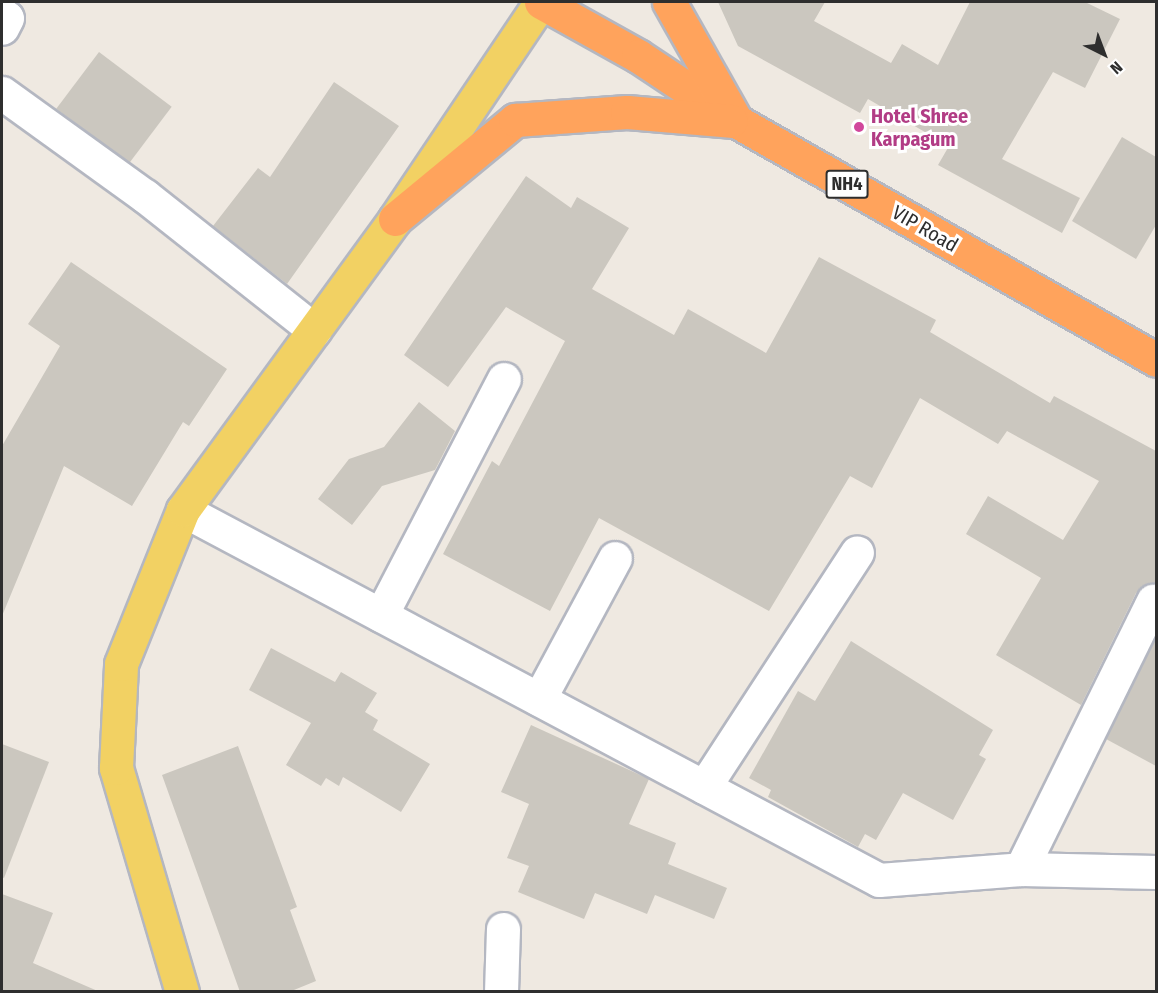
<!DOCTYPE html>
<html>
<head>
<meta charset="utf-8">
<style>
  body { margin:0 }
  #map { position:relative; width:1158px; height:993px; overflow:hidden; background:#efe9e1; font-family:"Fira Sans Condensed",sans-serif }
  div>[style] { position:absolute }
  .building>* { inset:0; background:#cbc7bf; transform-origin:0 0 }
  .roads { filter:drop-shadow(2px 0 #b4b7c1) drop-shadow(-2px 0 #b4b7c1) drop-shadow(0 2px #b4b7c1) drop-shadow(0 -2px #b4b7c1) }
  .minor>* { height:33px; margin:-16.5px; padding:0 16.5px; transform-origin:16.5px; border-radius:16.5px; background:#fff }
  .major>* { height:33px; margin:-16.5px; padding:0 16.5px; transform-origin:16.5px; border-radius:16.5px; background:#f2d163 }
  .highway>* { height:33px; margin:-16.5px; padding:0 16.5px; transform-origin:16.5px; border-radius:16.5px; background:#ffa35c }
  .dots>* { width:16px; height:16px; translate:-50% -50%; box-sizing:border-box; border:3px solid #fff; border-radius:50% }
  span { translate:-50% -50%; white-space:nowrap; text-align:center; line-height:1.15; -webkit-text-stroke:6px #fff; paint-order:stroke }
  .shield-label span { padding:2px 4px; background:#fff; border:2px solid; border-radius:4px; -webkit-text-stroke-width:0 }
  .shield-label { font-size:18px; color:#2e2e2e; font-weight:700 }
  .hotel-label { font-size:20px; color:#b23c85; font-weight:700 }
  .left { translate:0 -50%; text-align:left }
  .street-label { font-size:20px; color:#2e2e2e }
  .frame { position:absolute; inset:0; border:3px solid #2e2e2e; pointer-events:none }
  .north { position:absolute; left:1074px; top:24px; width:60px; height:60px; -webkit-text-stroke:4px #fff; paint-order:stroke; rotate:138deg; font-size:16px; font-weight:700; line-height:24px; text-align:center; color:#2e2e2e }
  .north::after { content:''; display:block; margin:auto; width:21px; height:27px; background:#2e2e2e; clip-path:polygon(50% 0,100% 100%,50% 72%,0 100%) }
</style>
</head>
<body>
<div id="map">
  <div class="building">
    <div style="clip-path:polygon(718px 2px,825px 2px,814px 21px,891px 63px,902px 44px,938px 65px,970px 2px,1085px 2px,1120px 19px,1085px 88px,1053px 72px,1002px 159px,1080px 198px,1062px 233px,938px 165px,949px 146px,868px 99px,860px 113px,738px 46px)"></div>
    <div style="left:99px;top:52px;width:91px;height:71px;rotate:37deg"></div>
    <div style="clip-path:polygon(334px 82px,399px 126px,287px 284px,213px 226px,258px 168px,270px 177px)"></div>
    <div style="clip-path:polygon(1122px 137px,1156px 157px,1156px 225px,1136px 259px,1072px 221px)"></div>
    <div style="clip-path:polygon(526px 176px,571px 208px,577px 197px,629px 228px,592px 289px,674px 335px,688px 309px,766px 353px,819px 257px,936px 320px,930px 332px,1050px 403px,1054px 396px,1156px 451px,1156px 583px,1136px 593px,1081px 705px,996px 655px,1041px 578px,966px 534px,988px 496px,1063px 540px,1099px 481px,1007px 431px,998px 444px,920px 398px,872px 488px,850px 476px,769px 611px,599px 518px,550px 611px,443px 554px,492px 461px,499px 466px,565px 341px,506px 307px,448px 387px,404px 355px)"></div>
    <div style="clip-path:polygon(71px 262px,227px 369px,189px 426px,183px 422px,132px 506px,64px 466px,2px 616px,2px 446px,60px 346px,28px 324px)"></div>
    <div style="clip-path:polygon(419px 402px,455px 431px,435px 470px,382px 486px,352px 525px,318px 499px,349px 459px,384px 447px)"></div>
    <div style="clip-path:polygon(1156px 636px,1156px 766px,1106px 739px)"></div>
    <div style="clip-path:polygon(851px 641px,993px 730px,979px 755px,986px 759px,953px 820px,903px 793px,876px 840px,865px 834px,858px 847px,768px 797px,771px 790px,749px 778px,798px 691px,815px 701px)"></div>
    <div style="clip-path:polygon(271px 648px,335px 682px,341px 672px,377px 693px,365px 712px,378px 720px,373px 730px,430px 764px,401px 812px,343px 777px,339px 786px,326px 778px,321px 786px,286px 765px,311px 723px,249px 690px)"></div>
    <div style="clip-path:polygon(531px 725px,649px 779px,629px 824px,676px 843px,668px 864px,727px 888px,714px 919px,655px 895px,647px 914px,595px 893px,584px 919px,518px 892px,529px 866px,507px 858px,529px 804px,501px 792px)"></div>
    <div style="clip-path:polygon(2px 744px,49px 762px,4px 878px,2px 877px)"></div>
    <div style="clip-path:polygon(238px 746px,297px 907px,290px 910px,316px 981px,289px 992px,240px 992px,162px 775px)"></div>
    <div style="clip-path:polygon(2px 894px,53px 913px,33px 963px,100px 992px,2px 992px)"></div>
  </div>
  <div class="roads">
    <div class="minor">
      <div style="left:2px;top:14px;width:6px;rotate:39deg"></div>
      <div style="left:7px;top:18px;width:11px;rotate:117deg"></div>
      <div style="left:2px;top:93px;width:176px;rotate:35.8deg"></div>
      <div style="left:145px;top:196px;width:216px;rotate:38.4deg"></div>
      <div style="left:183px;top:510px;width:788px;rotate:28deg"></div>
      <div style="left:879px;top:880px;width:142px;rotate:-4.4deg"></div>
      <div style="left:1021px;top:869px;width:135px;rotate:1.3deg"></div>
      <div style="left:381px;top:615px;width:266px;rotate:-62.5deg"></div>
      <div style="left:539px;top:699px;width:160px;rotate:-61.7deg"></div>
      <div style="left:704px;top:787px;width:280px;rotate:-56.9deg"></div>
      <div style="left:1021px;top:869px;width:299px;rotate:-63.8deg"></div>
      <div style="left:501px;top:992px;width:63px;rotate:-88.2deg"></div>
    </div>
    <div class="major">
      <div style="left:182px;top:992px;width:234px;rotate:-106.4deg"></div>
      <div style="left:116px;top:768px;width:104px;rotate:-87.2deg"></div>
      <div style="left:121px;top:664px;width:166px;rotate:-68.1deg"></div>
      <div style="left:183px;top:510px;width:360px;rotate:-53.9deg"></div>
      <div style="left:395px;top:219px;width:262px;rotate:-56.1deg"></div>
    </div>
    <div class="highway">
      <div style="left:541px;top:2px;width:111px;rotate:29.1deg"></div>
      <div style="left:638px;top:56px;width:118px;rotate:33.6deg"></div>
      <div style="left:736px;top:121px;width:483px;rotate:29.6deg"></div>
      <div style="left:669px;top:2px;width:130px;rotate:60.5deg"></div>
      <div style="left:395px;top:219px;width:156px;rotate:-39.5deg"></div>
      <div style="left:515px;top:120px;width:112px;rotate:-4.1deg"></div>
      <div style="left:627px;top:112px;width:104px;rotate:4.9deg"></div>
    </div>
  </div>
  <div class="dots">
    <div style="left:859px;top:127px;background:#d1479c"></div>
  </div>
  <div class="shield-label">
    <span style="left:847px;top:184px">NH4</span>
  </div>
  <div class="hotel-label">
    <span class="left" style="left:871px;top:128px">Hotel Shree<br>Karpagum</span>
  </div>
  <div class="street-label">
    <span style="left:925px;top:229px;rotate:30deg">VIP Road</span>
  </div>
  <div class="frame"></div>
  <div class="north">N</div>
</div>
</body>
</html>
